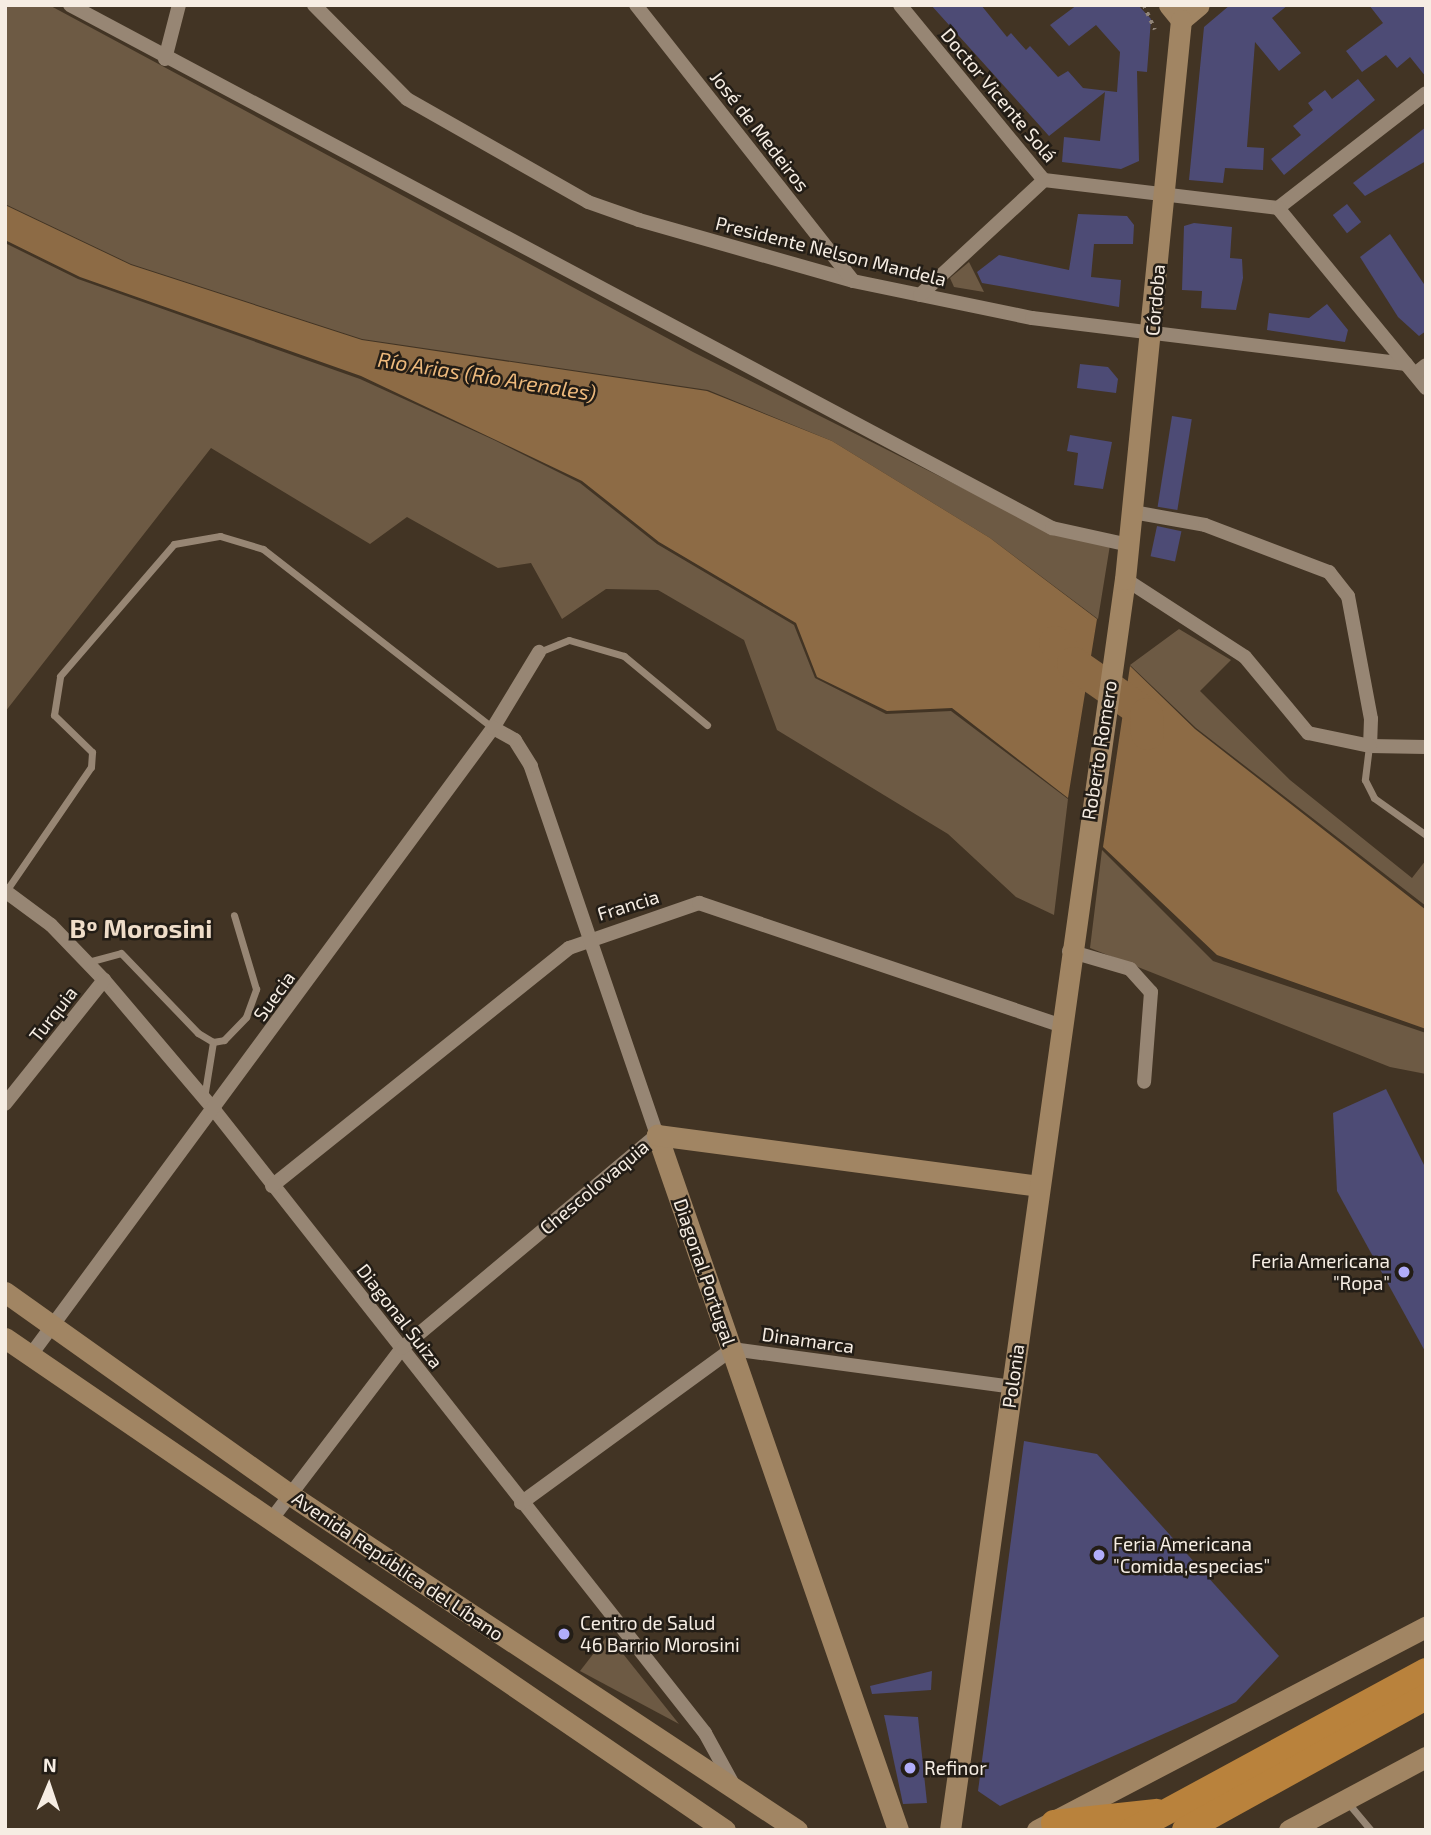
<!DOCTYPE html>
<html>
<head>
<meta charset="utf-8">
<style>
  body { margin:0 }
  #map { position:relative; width:1431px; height:1835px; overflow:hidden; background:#423424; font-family:"Exo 2",sans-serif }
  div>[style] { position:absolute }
  .green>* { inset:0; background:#6d5a44 }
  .water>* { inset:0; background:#8d6b45 }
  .river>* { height:33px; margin:-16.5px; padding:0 16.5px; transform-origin:16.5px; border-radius:16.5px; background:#8d6b45 }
  .building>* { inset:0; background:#4d4b75; transform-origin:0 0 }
  .path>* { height:3.5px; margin-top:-1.75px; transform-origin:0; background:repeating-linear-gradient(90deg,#918578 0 3.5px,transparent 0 8.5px) }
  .lane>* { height:7px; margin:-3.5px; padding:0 3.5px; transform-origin:3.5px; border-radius:3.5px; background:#978674 }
  .street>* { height:14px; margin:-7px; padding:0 7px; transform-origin:7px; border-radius:7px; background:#978674 }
  .secondary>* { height:21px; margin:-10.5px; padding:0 10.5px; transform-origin:10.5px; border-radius:10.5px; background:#a18563 }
  .highway>* { height:26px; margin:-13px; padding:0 13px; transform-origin:13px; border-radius:13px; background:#b9823c }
  .dots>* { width:19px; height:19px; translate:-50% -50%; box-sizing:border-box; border:4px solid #231d16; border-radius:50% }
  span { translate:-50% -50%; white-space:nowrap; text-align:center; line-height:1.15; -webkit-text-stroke:5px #231d16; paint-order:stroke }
  .street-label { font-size:19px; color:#f6ede3 }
  .poi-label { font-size:19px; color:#f6ede3 }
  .right { translate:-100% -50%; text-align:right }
  .left { translate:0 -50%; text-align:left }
  .water-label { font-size:21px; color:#edb97c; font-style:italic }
  .district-label { font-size:26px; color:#efddc9; font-weight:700 }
  .frame { position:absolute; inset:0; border:7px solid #f6ede3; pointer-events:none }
  .north { position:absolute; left:14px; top:1751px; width:70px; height:70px; -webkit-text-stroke:5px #231d16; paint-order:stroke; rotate:2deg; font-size:19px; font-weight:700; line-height:28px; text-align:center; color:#f6ede3 }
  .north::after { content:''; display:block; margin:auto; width:24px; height:32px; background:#f6ede3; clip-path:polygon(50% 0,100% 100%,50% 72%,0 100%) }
</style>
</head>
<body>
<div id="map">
  <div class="green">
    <div style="clip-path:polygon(5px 5px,49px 5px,693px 352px,1054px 534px,1110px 545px,1098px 619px,990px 538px,832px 441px,708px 390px,362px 339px,131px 264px,5px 204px)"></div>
    <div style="clip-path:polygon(5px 243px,78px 279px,360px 379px,494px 440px,580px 483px,657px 544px,794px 625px,815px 678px,886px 714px,951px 711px,1068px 799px,1054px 915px,1016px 897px,948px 834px,777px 730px,744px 640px,658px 590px,606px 589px,562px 619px,531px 563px,498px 568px,407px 517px,370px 544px,211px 448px,5px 712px)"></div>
    <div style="clip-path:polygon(969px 262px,984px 292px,954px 287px,950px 278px)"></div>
    <div style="clip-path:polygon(1179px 629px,1231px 660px,1200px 691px,1290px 780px,1412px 878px,1426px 860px,1426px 906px,1196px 728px,1130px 665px)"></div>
    <div style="clip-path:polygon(1102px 850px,1213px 961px,1426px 1033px,1426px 1074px,1390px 1067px,1090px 948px)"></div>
    <div style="clip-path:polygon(608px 1635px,679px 1724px,580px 1671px)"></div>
  </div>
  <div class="water">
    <div style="clip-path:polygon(5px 205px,131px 265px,362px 340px,707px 391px,832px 441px,990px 538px,1097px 619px,1068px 798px,952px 708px,887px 711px,817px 677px,796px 623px,659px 542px,582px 481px,361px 376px,80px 277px,5px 240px)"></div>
    <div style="clip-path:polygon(1130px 666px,1195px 729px,1426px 910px,1426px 1029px,1217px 955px,1103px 847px)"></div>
  </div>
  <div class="river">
    <div style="left:1055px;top:642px;width:28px;rotate:49deg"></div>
    <div style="left:1073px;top:663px;width:89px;rotate:34.9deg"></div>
    <div style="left:1146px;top:714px;width:19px;rotate:87deg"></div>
  </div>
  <div class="building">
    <div style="clip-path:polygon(931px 5px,981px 5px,1007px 37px,1011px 33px,1026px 50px,1030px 46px,1058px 77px,1068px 71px,1083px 88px,1117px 92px,1120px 52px,1096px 25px,1069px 46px,1050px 25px,1077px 5px,1138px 5px,1151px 19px,1147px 72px,1137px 71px,1139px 161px,1121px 169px,1062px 162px,1064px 137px,1100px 141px,1105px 92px,1049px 136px)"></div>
    <div style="clip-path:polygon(1230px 5px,1288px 5px,1272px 18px,1301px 53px,1279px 71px,1255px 42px,1247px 147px,1264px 148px,1263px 170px,1225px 168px,1223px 183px,1189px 180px,1204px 27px)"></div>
    <div style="clip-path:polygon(1369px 5px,1426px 5px,1426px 77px,1410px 57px,1397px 68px,1386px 55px,1362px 72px,1346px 51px,1383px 23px)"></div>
    <div style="clip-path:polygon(1358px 79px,1375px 100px,1284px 175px,1271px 159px,1301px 135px,1293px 126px,1313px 110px,1308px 103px,1325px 90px,1332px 99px)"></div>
    <div style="clip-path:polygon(1426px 127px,1426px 161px,1365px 196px,1353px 183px)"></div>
    <div style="left:1347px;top:204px;width:23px;height:18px;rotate:52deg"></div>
    <div style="clip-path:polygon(1078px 214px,1127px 216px,1134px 225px,1133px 244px,1094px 244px,1091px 277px,1121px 280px,1119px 307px,982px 283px,977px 272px,999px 255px,1069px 270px)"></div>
    <div style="clip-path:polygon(1194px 223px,1232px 227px,1230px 258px,1242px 259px,1243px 278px,1236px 310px,1201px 308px,1202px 291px,1182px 290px,1184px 226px)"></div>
    <div style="clip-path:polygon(1390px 234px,1426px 287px,1426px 331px,1419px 336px,1398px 317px,1360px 257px)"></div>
    <div style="clip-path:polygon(1327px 304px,1348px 330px,1345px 342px,1267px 330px,1269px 313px,1309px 318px)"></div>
    <div style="clip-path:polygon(1080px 364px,1108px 367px,1118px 379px,1116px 393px,1077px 388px)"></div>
    <div style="left:1172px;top:416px;width:20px;height:92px;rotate:9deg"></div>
    <div style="clip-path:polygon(1070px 435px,1112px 442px,1103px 489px,1074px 485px,1078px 453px,1067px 451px)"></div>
    <div style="left:1157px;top:526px;width:25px;height:31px;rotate:12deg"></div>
    <div style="clip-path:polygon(1386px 1089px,1426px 1169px,1426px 1353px,1337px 1191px,1333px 1113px)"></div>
    <div style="clip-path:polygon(1024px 1441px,1097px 1454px,1279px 1656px,1236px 1702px,1000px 1806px,978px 1791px)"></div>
    <div style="clip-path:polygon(932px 1671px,931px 1690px,872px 1694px,870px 1686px)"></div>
    <div style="clip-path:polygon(884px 1715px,918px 1717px,927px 1803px,903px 1804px)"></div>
  </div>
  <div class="path">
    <div style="left:1144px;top:5px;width:27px;rotate:66deg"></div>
  </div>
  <div class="lane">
    <div style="left:539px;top:652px;width:32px;rotate:-22deg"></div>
    <div style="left:569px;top:640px;width:57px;rotate:16.2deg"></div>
    <div style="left:624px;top:656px;width:108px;rotate:39.7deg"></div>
    <div style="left:1369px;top:746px;width:34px;rotate:97deg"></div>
    <div style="left:1365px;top:780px;width:20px;rotate:63deg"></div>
    <div style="left:1374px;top:798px;width:64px;rotate:35.4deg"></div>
    <div style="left:6px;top:891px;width:150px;rotate:-55.6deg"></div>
    <div style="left:91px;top:767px;width:15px;rotate:-86deg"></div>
    <div style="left:92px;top:752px;width:53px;rotate:-135.8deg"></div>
    <div style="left:54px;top:715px;width:39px;rotate:-81deg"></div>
    <div style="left:60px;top:676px;width:174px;rotate:-49.2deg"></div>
    <div style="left:174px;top:544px;width:47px;rotate:-9.9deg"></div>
    <div style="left:220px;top:536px;width:45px;rotate:16.8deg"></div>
    <div style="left:263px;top:549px;width:291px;rotate:37.9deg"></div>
    <div style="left:88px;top:962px;width:34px;rotate:-15deg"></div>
    <div style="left:121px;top:953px;width:111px;rotate:46.1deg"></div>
    <div style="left:198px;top:1033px;width:17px;rotate:31deg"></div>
    <div style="left:213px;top:1042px;width:11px;rotate:-10deg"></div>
    <div style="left:224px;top:1040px;width:32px;rotate:-46deg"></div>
    <div style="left:246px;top:1017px;width:30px;rotate:-70deg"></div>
    <div style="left:256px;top:989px;width:77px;rotate:-106.6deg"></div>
    <div style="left:204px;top:1098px;width:57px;rotate:-80.9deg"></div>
    <div style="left:1348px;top:1803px;width:35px;rotate:50deg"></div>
  </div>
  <div class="street">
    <div style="left:70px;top:5px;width:1113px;rotate:28.04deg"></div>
    <div style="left:1052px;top:528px;width:79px;rotate:12.4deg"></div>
    <div style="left:314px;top:5px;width:132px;rotate:45.3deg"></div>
    <div style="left:407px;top:99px;width:208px;rotate:29.6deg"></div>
    <div style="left:588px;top:202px;width:54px;rotate:19.4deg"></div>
    <div style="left:639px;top:220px;width:223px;rotate:15.9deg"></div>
    <div style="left:853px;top:281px;width:183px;rotate:11.7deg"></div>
    <div style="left:1032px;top:318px;width:377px;rotate:7deg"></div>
    <div style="left:636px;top:5px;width:351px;rotate:51.8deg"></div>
    <div style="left:900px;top:5px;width:227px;rotate:50.6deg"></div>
    <div style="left:1044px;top:180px;width:236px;rotate:6.8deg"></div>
    <div style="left:1278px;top:208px;width:187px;rotate:-37.8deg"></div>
    <div style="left:165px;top:59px;width:56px;rotate:-75.5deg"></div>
    <div style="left:1278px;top:208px;width:233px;rotate:50.6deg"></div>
    <div style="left:920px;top:295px;width:169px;rotate:-42.8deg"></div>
    <div style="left:1415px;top:374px;width:14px;rotate:-39deg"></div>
    <div style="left:1133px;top:512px;width:73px;rotate:10.2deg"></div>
    <div style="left:1205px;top:525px;width:133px;rotate:20.8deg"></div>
    <div style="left:1329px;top:572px;width:31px;rotate:52deg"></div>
    <div style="left:1348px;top:596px;width:125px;rotate:79.4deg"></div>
    <div style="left:1371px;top:719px;width:27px;rotate:92deg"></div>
    <div style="left:1370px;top:746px;width:56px;rotate:1deg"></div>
    <div style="left:1125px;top:579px;width:143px;rotate:33deg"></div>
    <div style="left:1245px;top:657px;width:99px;rotate:50.3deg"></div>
    <div style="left:1308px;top:733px;width:63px;rotate:11.8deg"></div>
    <div style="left:5px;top:891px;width:57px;rotate:36.5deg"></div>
    <div style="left:51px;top:925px;width:76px;rotate:46.1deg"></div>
    <div style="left:104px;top:980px;width:172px;rotate:49.7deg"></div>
    <div style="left:215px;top:1111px;width:792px;rotate:51.77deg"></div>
    <div style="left:705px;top:1733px;width:60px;rotate:61.3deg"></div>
    <div style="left:1069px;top:951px;width:64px;rotate:16.4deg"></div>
    <div style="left:1130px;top:969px;width:31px;rotate:48deg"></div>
    <div style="left:1151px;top:992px;width:90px;rotate:94.4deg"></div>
    <div style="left:5px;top:1104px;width:159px;rotate:-51.4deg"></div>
    <div style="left:272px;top:1186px;width:381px;rotate:-38.7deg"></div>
    <div style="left:569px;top:948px;width:138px;rotate:-19.1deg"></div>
    <div style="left:699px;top:903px;width:381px;rotate:18.7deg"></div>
    <div style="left:30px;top:1356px;width:780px;rotate:-53.6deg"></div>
    <div style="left:493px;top:728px;width:89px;rotate:-58.8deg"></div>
    <div style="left:521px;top:1503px;width:261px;rotate:-36.1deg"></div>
    <div style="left:732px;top:1349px;width:283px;rotate:7.7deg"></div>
    <div style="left:271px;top:1520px;width:216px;rotate:-52.7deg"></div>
    <div style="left:402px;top:1348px;width:332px;rotate:-39.9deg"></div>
    <div style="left:657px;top:1135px;width:390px;rotate:-108.9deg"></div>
    <div style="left:531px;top:766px;width:31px;rotate:-122deg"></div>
    <div style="left:515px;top:740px;width:25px;rotate:-151deg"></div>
  </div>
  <div class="secondary">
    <div style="left:1169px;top:5px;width:19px;rotate:51deg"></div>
    <div style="left:1181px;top:20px;width:23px;rotate:-40deg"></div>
    <div style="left:5px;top:1292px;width:349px;rotate:35.4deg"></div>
    <div style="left:289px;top:1494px;width:609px;rotate:33.48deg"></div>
    <div style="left:5px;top:1338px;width:872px;rotate:34.35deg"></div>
    <div style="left:898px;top:1830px;width:736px;rotate:-109.12deg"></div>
    <div style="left:657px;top:1135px;width:385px;rotate:7.6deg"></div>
    <div style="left:950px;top:1830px;width:1263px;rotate:-82.04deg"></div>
    <div style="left:1125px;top:579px;width:562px;rotate:-84.28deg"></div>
    <div style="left:1037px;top:1830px;width:439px;rotate:-27.6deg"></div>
    <div style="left:1289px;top:1830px;width:155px;rotate:-28.1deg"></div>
  </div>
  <div class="highway">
    <div style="left:1054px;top:1823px;width:103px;rotate:-6.2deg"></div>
    <div style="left:1133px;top:1830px;width:333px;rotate:-28.5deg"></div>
    <div style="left:1185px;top:1830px;width:275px;rotate:-28.9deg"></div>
  </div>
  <div class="dots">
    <div style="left:1404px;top:1272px;background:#b1adfa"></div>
    <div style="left:1099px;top:1555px;background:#b1adfa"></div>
    <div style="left:564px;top:1634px;background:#b1adfa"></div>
    <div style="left:910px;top:1768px;background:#b1adfa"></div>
  </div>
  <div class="street-label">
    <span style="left:999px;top:95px;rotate:50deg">Doctor Vicente Solá</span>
    <span style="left:760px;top:131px;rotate:52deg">José de Medeiros</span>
    <span style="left:831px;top:251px;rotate:14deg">Presidente Nelson Mandela</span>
    <span style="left:1155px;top:300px;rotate:-85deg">Córdoba</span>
    <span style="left:1099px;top:750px;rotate:-81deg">Roberto Romero</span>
    <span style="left:628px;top:905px;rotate:-17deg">Francia</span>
    <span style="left:274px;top:996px;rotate:-54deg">Suecia</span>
    <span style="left:53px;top:1014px;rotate:-52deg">Turquia</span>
    <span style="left:594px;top:1187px;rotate:-40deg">Chescolovaquia</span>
    <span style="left:705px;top:1272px;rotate:71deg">Diagonal Portugal</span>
    <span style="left:400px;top:1316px;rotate:52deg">Diagonal Suiza</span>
    <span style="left:808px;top:1340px;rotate:8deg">Dinamarca</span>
    <span style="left:1013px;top:1376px;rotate:-82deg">Polonia</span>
    <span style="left:398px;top:1566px;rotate:34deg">Avenida República del Líbano</span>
  </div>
  <div class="poi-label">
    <span class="right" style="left:1390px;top:1272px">Feria Americana<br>"Ropa"</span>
    <span class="left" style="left:1113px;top:1555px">Feria Americana<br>"Comida,especias"</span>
    <span class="left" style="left:580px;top:1634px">Centro de Salud<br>46 Barrio Morosini</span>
    <span class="left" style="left:924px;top:1768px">Refinor</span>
  </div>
  <div class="water-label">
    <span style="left:487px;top:376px;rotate:9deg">Río Arias (Río Arenales)</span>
  </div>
  <div class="district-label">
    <span style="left:141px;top:928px">Bº Morosini</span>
  </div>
  <div class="frame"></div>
  <div class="north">N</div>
</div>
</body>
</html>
